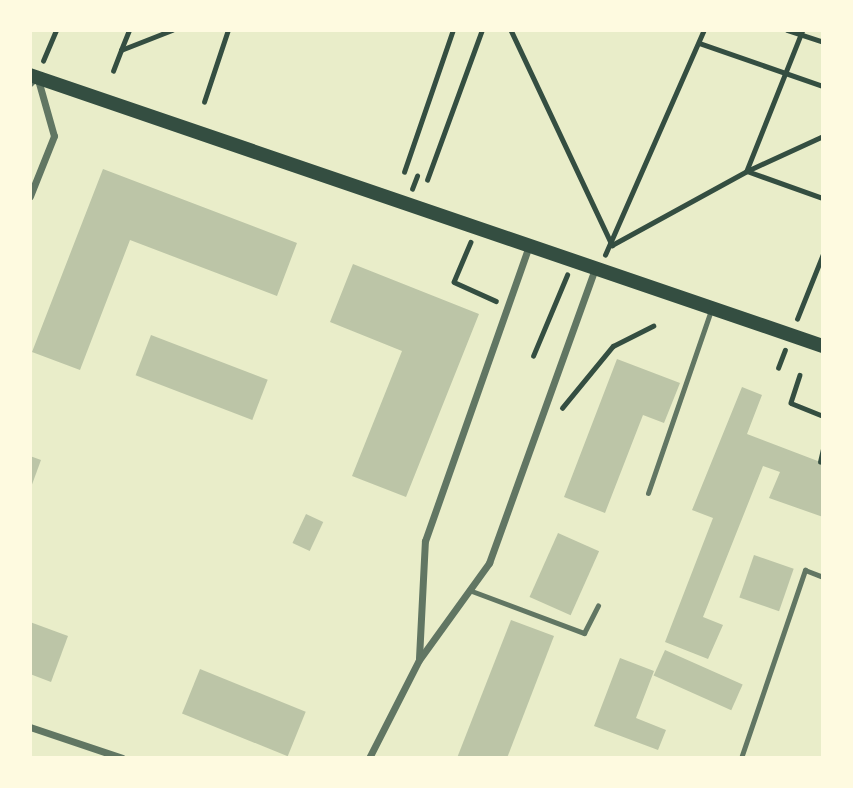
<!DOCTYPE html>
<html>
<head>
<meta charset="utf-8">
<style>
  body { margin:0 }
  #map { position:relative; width:853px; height:788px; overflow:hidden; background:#e9edc9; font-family:Rubik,sans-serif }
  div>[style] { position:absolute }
  .building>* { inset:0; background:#bcc5a7; transform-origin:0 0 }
  .path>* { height:4.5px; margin:-2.25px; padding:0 2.25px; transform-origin:2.25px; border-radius:2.25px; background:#344e41 }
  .service>* { height:5px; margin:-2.5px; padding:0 2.5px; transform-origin:2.5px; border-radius:2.5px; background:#617663 }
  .minor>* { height:7px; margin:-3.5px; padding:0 3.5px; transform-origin:3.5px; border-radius:3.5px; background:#617663 }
  .secondary>* { height:14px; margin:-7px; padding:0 7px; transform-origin:7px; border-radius:7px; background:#344e41 }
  span { translate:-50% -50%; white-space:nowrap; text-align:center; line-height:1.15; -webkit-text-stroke:6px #fefae0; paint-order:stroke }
  .frame { position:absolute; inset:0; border:32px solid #fefae0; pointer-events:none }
</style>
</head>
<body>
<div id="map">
  <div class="building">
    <div style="clip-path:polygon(103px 169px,297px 243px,277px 296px,130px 240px,80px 370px,32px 352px)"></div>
    <div style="clip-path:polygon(353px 264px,479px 314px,406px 497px,352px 476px,402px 351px,330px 322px)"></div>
    <div style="left:151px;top:335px;width:125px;height:43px;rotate:21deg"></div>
    <div style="clip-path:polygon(617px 359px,680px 383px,664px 423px,643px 415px,605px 513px,564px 497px)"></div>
    <div style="clip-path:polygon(742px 387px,762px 395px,747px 434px,823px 463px,823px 517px,769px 498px,780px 472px,763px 466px,703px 617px,723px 625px,708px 659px,665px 642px,713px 518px,692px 510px)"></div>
    <div style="clip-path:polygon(30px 456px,41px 460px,30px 490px)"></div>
    <div style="left:306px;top:514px;width:19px;height:32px;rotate:25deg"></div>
    <div style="left:558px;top:533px;width:45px;height:70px;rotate:24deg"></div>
    <div style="left:754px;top:555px;width:42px;height:45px;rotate:19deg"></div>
    <div style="clip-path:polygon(511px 620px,554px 636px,507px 758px,457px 758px)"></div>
    <div style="clip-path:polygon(30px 622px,68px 636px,51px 682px,30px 674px)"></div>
    <div style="left:665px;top:650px;width:85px;height:28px;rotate:24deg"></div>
    <div style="clip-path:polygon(620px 658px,654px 671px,636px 718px,666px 730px,658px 750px,594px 726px)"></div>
    <div style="left:200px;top:669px;width:114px;height:48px;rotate:22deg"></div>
  </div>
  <div class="path">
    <div style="left:511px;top:30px;width:238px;rotate:64.8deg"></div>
    <div style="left:612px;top:245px;width:154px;rotate:-28.7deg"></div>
    <div style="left:747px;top:171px;width:84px;rotate:-24.7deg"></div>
    <div style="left:787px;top:30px;width:38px;rotate:18deg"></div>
    <div style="left:803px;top:30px;width:152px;rotate:111.7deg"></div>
    <div style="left:747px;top:171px;width:81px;rotate:19.6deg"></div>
    <div style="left:699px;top:43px;width:131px;rotate:19.1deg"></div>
    <div style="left:121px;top:50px;width:22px;rotate:-68deg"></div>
    <div style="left:43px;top:61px;width:34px;rotate:-67deg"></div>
    <div style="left:113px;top:71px;width:22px;rotate:-69deg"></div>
    <div style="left:121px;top:50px;width:55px;rotate:-21.4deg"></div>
    <div style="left:204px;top:102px;width:76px;rotate:-71.6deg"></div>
    <div style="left:404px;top:172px;width:150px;rotate:-71deg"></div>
    <div style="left:427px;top:180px;width:160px;rotate:-69.9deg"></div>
    <div style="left:412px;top:189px;width:14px;rotate:-69deg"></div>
    <div style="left:471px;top:242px;width:43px;rotate:113deg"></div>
    <div style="left:454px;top:282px;width:46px;rotate:24.3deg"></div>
    <div style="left:605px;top:255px;width:246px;rotate:-66.3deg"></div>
    <div style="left:797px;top:319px;width:70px;rotate:-68.2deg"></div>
    <div style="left:533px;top:356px;width:88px;rotate:-67.2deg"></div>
    <div style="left:778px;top:368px;width:19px;rotate:-69deg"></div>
    <div style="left:800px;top:375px;width:29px;rotate:108deg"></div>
    <div style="left:791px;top:403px;width:35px;rotate:22deg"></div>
    <div style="left:562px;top:408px;width:80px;rotate:-50.6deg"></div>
    <div style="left:613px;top:346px;width:45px;rotate:-26.6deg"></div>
    <div style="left:820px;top:462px;width:13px;rotate:-77deg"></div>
  </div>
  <div class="service">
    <div style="left:648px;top:493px;width:194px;rotate:-71deg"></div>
    <div style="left:469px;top:590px;width:123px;rotate:20.5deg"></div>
    <div style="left:584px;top:633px;width:31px;rotate:-63deg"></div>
    <div style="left:741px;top:758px;width:199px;rotate:-71.2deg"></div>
    <div style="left:805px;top:570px;width:19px;rotate:21deg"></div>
  </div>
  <div class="minor">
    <div style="left:30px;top:83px;width:10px;rotate:-45deg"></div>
    <div style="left:37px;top:76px;width:62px;rotate:74.2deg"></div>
    <div style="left:54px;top:136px;width:65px;rotate:111.8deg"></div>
    <div style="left:419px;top:658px;width:117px;rotate:-87.1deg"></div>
    <div style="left:425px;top:541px;width:316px;rotate:-70.6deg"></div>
    <div style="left:30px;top:727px;width:97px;rotate:18.6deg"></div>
    <div style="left:369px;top:758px;width:110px;rotate:-63deg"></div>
    <div style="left:419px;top:660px;width:120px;rotate:-54.2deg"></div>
    <div style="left:489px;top:563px;width:316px;rotate:-70.2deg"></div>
  </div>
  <div class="secondary">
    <div style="left:30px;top:75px;width:838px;rotate:18.87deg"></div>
  </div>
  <div class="frame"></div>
</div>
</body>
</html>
